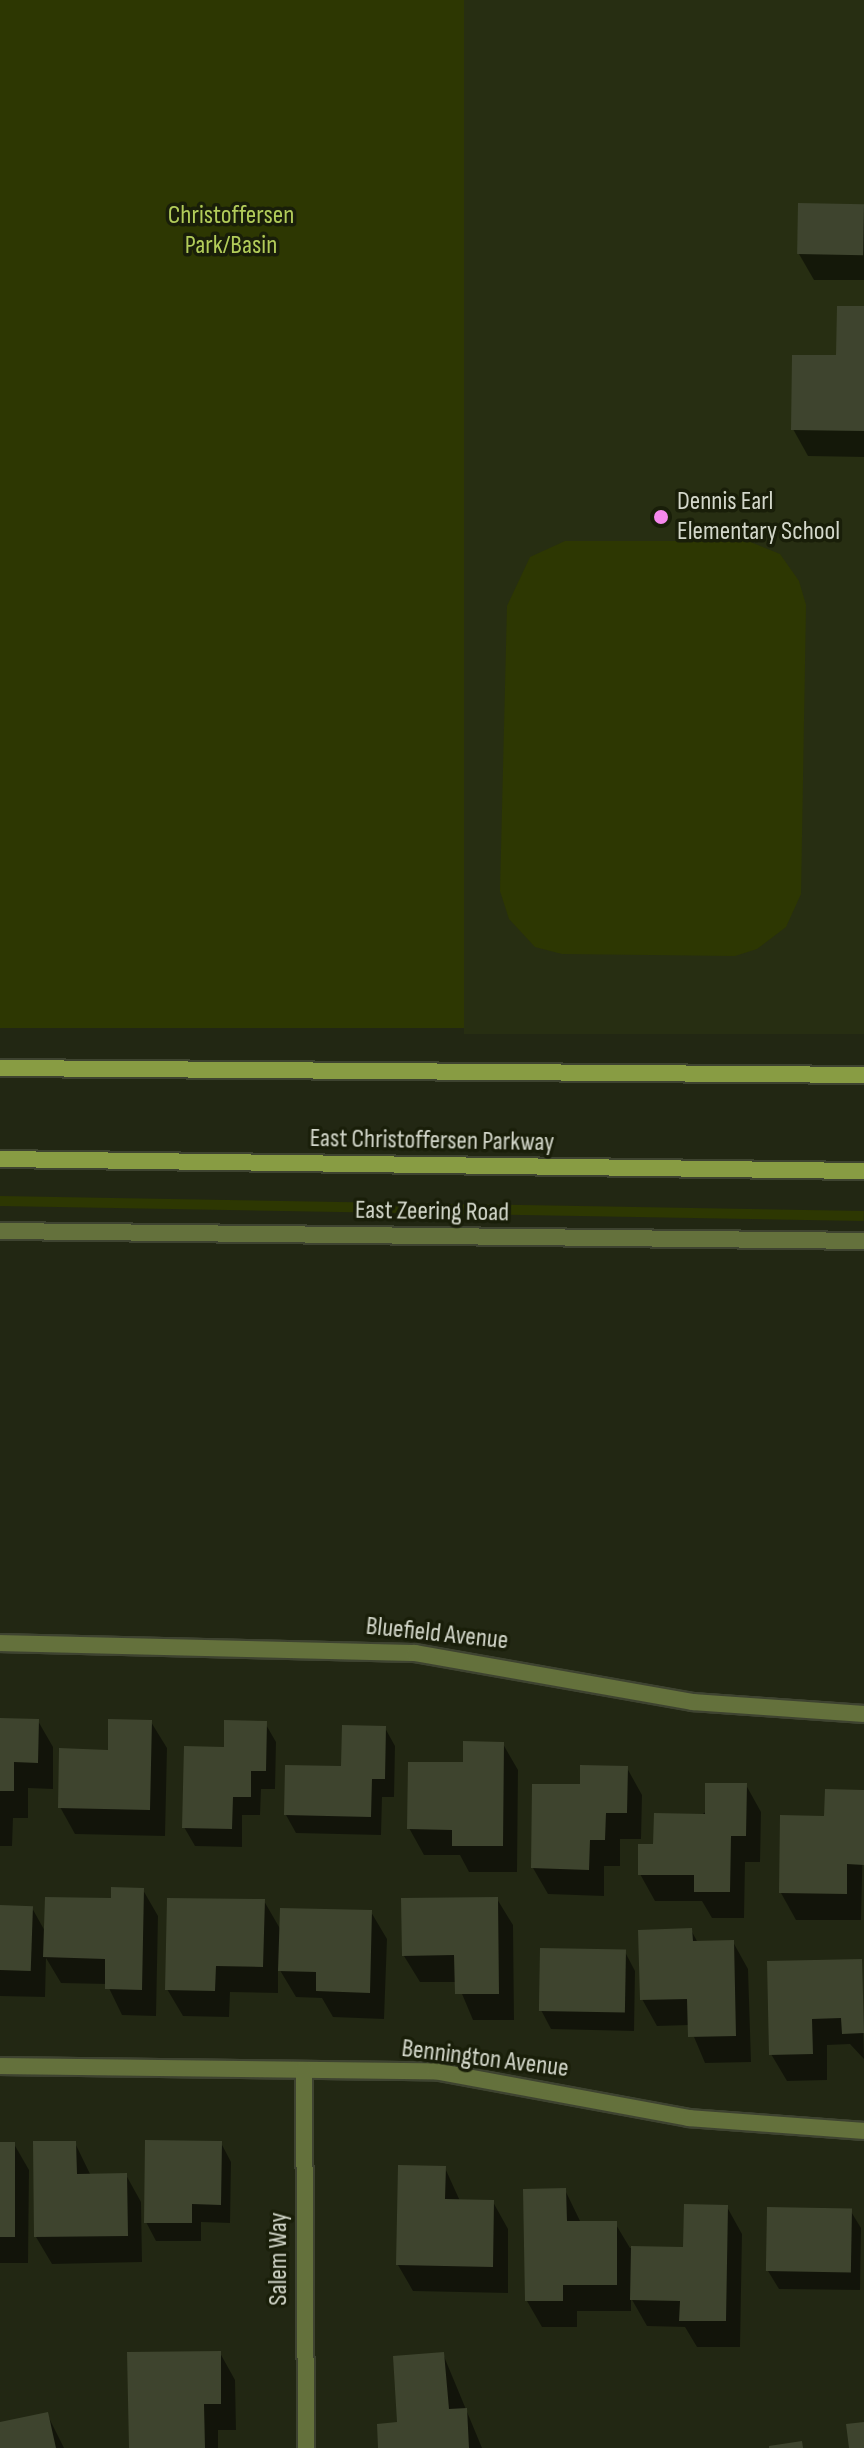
<!DOCTYPE html>
<html>
<head>
<meta charset="utf-8">
<style>
  body { margin:0 }
  #map { position:relative; width:864px; height:2448px; overflow:hidden; background:#222713; font-family:"Sofia Sans Condensed",sans-serif }
  div>[style] { position:absolute }
  .built>* { inset:0; background:#272e12; transform-origin:0 0 }
  .green>* { inset:0; background:#2d3702; transform-origin:0 0 }
  .shadow>* { inset:0; background:#0007 }
  .building>* { inset:0; background:#3e442e; transform-origin:0 0 }
  .roads { filter:drop-shadow(2px 0 #3e4330) drop-shadow(-2px 0 #3e4330) drop-shadow(0 2px #3e4330) drop-shadow(0 -2px #3e4330) }
  .street>* { height:16px; margin:-8px; padding:0 8px; transform-origin:8px; border-radius:8px; background:#64713c }
  .secondary>* { height:16px; margin:-8px; padding:0 8px; transform-origin:8px; border-radius:8px; background:#889c43 }
  .dots>* { width:22px; height:22px; translate:-50% -50%; box-sizing:border-box; border:4px solid #191e09; border-radius:50% }
  span { translate:-50% -50%; white-space:nowrap; text-align:center; line-height:1.15; -webkit-text-stroke:7px #191e09; paint-order:stroke }
  .park-label { font-size:26px; color:#b2cc5a }
  .poi-label { font-size:26px; color:#d3d7ca }
  .left { translate:0 -50%; text-align:left }
  .street-label { font-size:26px; color:#d3d7ca }
</style>
</head>
<body>
<div id="map">
  <div class="built">
    <div style="left:464px;top:0;width:400px;height:1034px"></div>
  </div>
  <div class="green">
    <div style="left:0;top:0;width:464px;height:1028px"></div>
    <div style="clip-path:polygon(565px 541px,748px 541px,780px 554px,799px 581px,806px 605px,801px 894px,786px 927px,757px 949px,735px 956px,562px 954px,535px 947px,509px 919px,500px 891px,507px 606px,530px 557px)"></div>
    <div style="left:0;top:1196px;width:864px;height:10px;rotate:1deg"></div>
  </div>
  <div class="shadow">
    <div style="clip-path:polygon(864px 206px,864px 280px,814px 280px,799px 254px)"></div>
    <div style="clip-path:polygon(864px 308px,864px 457px,808px 456px,793px 429px)"></div>
    <div style="clip-path:polygon(0 1720px,38px 1721px,53px 1747px,53px 1789px,28px 1788px,28px 1818px,13px 1818px,12px 1846px,0 1846px)"></div>
    <div style="clip-path:polygon(151px 1722px,167px 1748px,165px 1836px,75px 1834px,60px 1807px,110px 1752px)"></div>
    <div style="clip-path:polygon(265px 1723px,276px 1742px,275px 1789px,261px 1789px,260px 1815px,242px 1815px,242px 1847px,195px 1846px,184px 1827px,226px 1749px)"></div>
    <div style="clip-path:polygon(385px 1728px,395px 1746px,394px 1797px,382px 1797px,381px 1835px,296px 1833px,286px 1815px)"></div>
    <div style="clip-path:polygon(503px 1744px,518px 1770px,517px 1872px,469px 1872px,460px 1855px,424px 1855px,409px 1828px,465px 1764px)"></div>
    <div style="clip-path:polygon(627px 1768px,642px 1795px,641px 1839px,620px 1839px,620px 1866px,604px 1866px,604px 1896px,548px 1894px,533px 1868px,582px 1786px)"></div>
    <div style="clip-path:polygon(746px 1785px,761px 1812px,760px 1862px,745px 1862px,744px 1918px,712px 1918px,702px 1901px,655px 1901px,640px 1874px,655px 1846px)"></div>
    <div style="clip-path:polygon(864px 1792px,861px 1920px,796px 1920px,781px 1893px,826px 1818px)"></div>
    <div style="clip-path:polygon(143px 1890px,158px 1916px,156px 2016px,122px 2015px,107px 1984px,61px 1983px,46px 1958px,45px 1997px,0 1996px,0 1907px,32px 1908px,46px 1933px)"></div>
    <div style="clip-path:polygon(497px 1899px,513px 1925px,514px 2020px,473px 2020px,457px 1982px,420px 1982px,404px 1956px)"></div>
    <div style="clip-path:polygon(264px 1901px,282px 1932px,371px 1912px,387px 1939px,384px 2019px,333px 2017px,322px 1998px,296px 1997px,278px 1967px,278px 1993px,230px 1992px,229px 2017px,183px 2016px,167px 1989px)"></div>
    <div style="clip-path:polygon(691px 1930px,698px 1943px,733px 1942px,748px 1969px,751px 2062px,705px 2063px,689px 2025px,657px 2026px,642px 1999px)"></div>
    <div style="clip-path:polygon(625px 1952px,635px 1971px,634px 2031px,551px 2029px,541px 2010px)"></div>
    <div style="clip-path:polygon(861px 1961px,864px 2059px,850px 2044px,827px 2045px,827px 2080px,787px 2081px,771px 2054px)"></div>
    <div style="clip-path:polygon(75px 2143px,91px 2176px,126px 2175px,141px 2202px,142px 2262px,52px 2264px,36px 2237px)"></div>
    <div style="clip-path:polygon(221px 2143px,231px 2162px,230px 2223px,201px 2222px,201px 2241px,156px 2241px,146px 2222px)"></div>
    <div style="clip-path:polygon(0 2144px,14px 2144px,29px 2170px,28px 2263px,0 2263px)"></div>
    <div style="clip-path:polygon(445px 2168px,460px 2201px,493px 2202px,508px 2229px,508px 2293px,413px 2291px,398px 2265px)"></div>
    <div style="clip-path:polygon(565px 2190px,581px 2223px,615px 2223px,630px 2248px,685px 2249px,727px 2207px,742px 2234px,740px 2347px,697px 2347px,685px 2327px,647px 2326px,631px 2298px,631px 2311px,577px 2311px,577px 2327px,542px 2327px,527px 2301px)"></div>
    <div style="clip-path:polygon(850px 2210px,861px 2228px,860px 2290px,779px 2289px,768px 2271px)"></div>
    <div style="clip-path:polygon(220px 2353px,235px 2380px,236px 2430px,218px 2430px,218px 2448px,131px 2448px)"></div>
    <div style="clip-path:polygon(443px 2354px,482px 2448px,380px 2448px,399px 2424px)"></div>
    <div style="clip-path:polygon(47px 2414px,64px 2448px,0 2448px,0 2424px)"></div>
  </div>
  <div class="building">
    <div style="left:798px;top:203px;width:66px;height:51px;rotate:1deg"></div>
    <div style="clip-path:polygon(837px 306px,864px 306px,864px 431px,791px 430px,792px 355px,836px 355px)"></div>
    <div style="clip-path:polygon(0 1718px,39px 1719px,38px 1763px,14px 1762px,14px 1791px,0 1791px)"></div>
    <div style="clip-path:polygon(108px 1719px,152px 1720px,150px 1810px,58px 1808px,59px 1748px,108px 1750px)"></div>
    <div style="clip-path:polygon(224px 1720px,267px 1721px,266px 1771px,251px 1771px,251px 1797px,233px 1797px,232px 1829px,182px 1828px,184px 1746px,224px 1747px)"></div>
    <div style="clip-path:polygon(342px 1725px,386px 1726px,385px 1779px,372px 1779px,371px 1817px,284px 1815px,285px 1765px,341px 1766px)"></div>
    <div style="clip-path:polygon(463px 1741px,504px 1742px,503px 1846px,452px 1846px,452px 1830px,407px 1829px,408px 1762px,463px 1762px)"></div>
    <div style="clip-path:polygon(580px 1765px,628px 1766px,627px 1813px,606px 1813px,605px 1840px,590px 1840px,589px 1870px,531px 1868px,532px 1784px,580px 1784px)"></div>
    <div style="clip-path:polygon(705px 1783px,747px 1783px,746px 1836px,731px 1836px,730px 1892px,694px 1892px,694px 1875px,638px 1875px,638px 1844px,653px 1844px,654px 1813px,705px 1814px)"></div>
    <div style="clip-path:polygon(825px 1789px,864px 1790px,864px 1865px,847px 1864px,847px 1894px,779px 1893px,780px 1815px,824px 1816px)"></div>
    <div style="clip-path:polygon(111px 1887px,144px 1888px,142px 1990px,105px 1989px,105px 1959px,43px 1957px,45px 1897px,111px 1898px)"></div>
    <div style="clip-path:polygon(498px 1897px,499px 1994px,455px 1994px,454px 1955px,402px 1956px,401px 1898px)"></div>
    <div style="clip-path:polygon(167px 1898px,265px 1899px,263px 1967px,216px 1966px,215px 1991px,165px 1990px)"></div>
    <div style="left:0;top:1905px;width:33px;height:65px;rotate:2deg"></div>
    <div style="clip-path:polygon(280px 1908px,372px 1910px,370px 1993px,316px 1991px,316px 1972px,278px 1971px)"></div>
    <div style="clip-path:polygon(692px 1928px,693px 1941px,734px 1940px,736px 2036px,688px 2037px,687px 1999px,640px 2000px,638px 1930px)"></div>
    <div style="left:540px;top:1948px;width:86px;height:63px;rotate:1deg"></div>
    <div style="clip-path:polygon(862px 1959px,864px 2033px,842px 2034px,841px 2018px,812px 2019px,813px 2054px,769px 2055px,767px 1961px)"></div>
    <div style="clip-path:polygon(145px 2140px,222px 2141px,221px 2205px,192px 2204px,192px 2223px,144px 2223px)"></div>
    <div style="clip-path:polygon(33px 2141px,76px 2141px,77px 2174px,127px 2173px,128px 2236px,34px 2237px)"></div>
    <div style="left:0;top:2142px;width:15px;height:95px"></div>
    <div style="clip-path:polygon(398px 2165px,446px 2166px,445px 2199px,494px 2200px,493px 2267px,396px 2265px)"></div>
    <div style="clip-path:polygon(566px 2188px,567px 2221px,617px 2221px,617px 2285px,563px 2285px,563px 2301px,525px 2301px,523px 2189px)"></div>
    <div style="clip-path:polygon(684px 2204px,728px 2205px,726px 2321px,679px 2321px,680px 2301px,630px 2300px,631px 2246px,683px 2247px)"></div>
    <div style="left:767px;top:2207px;width:85px;height:64px;rotate:1deg"></div>
    <div style="clip-path:polygon(221px 2351px,221px 2404px,204px 2404px,205px 2448px,129px 2448px,127px 2352px)"></div>
    <div style="clip-path:polygon(444px 2352px,449px 2409px,467px 2408px,469px 2448px,378px 2448px,377px 2424px,397px 2422px,393px 2356px)"></div>
    <div style="clip-path:polygon(48px 2412px,56px 2448px,0 2448px,0 2422px)"></div>
    <div style="clip-path:polygon(864px 2422px,864px 2448px,849px 2448px,846px 2424px)"></div>
    <div style="clip-path:polygon(802px 2441px,803px 2448px,769px 2448px,769px 2446px)"></div>
  </div>
  <div class="roads">
    <div class="street">
      <div style="left:0;top:1231px;width:864px;rotate:0.66deg"></div>
      <div style="left:0;top:1643px;width:415px;rotate:1.4deg"></div>
      <div style="left:415px;top:1653px;width:282px;rotate:10deg"></div>
      <div style="left:693px;top:1702px;width:171px;rotate:4deg"></div>
      <div style="left:0;top:2066px;width:435px;rotate:0.7deg"></div>
      <div style="left:435px;top:2071px;width:258px;rotate:10.5deg"></div>
      <div style="left:689px;top:2118px;width:175px;rotate:4.2deg"></div>
      <div style="left:304px;top:2070px;width:378px;rotate:89.7deg"></div>
    </div>
    <div class="secondary">
      <div style="left:0;top:1068px;width:864px;rotate:0.46deg"></div>
      <div style="left:0;top:1159px;width:864px;rotate:0.8deg"></div>
    </div>
  </div>
  <div class="dots">
    <div style="left:661px;top:517px;background:#f688ed"></div>
  </div>
  <div class="park-label">
    <span style="left:231px;top:231px">Christoffersen<br>Park/Basin</span>
  </div>
  <div class="poi-label">
    <span class="left" style="left:677px;top:517px">Dennis Earl<br>Elementary School</span>
  </div>
  <div class="street-label">
    <span style="left:432px;top:1141px;rotate:1deg">East Christoffersen Parkway</span>
    <span style="left:432px;top:1212px;rotate:1deg">East Zeering Road</span>
    <span style="left:437px;top:1634px;rotate:6deg">Bluefield Avenue</span>
    <span style="left:485px;top:2059px;rotate:7deg">Bennington Avenue</span>
    <span style="left:279px;top:2259px;rotate:-90deg">Salem Way</span>
  </div>
</div>
</body>
</html>
